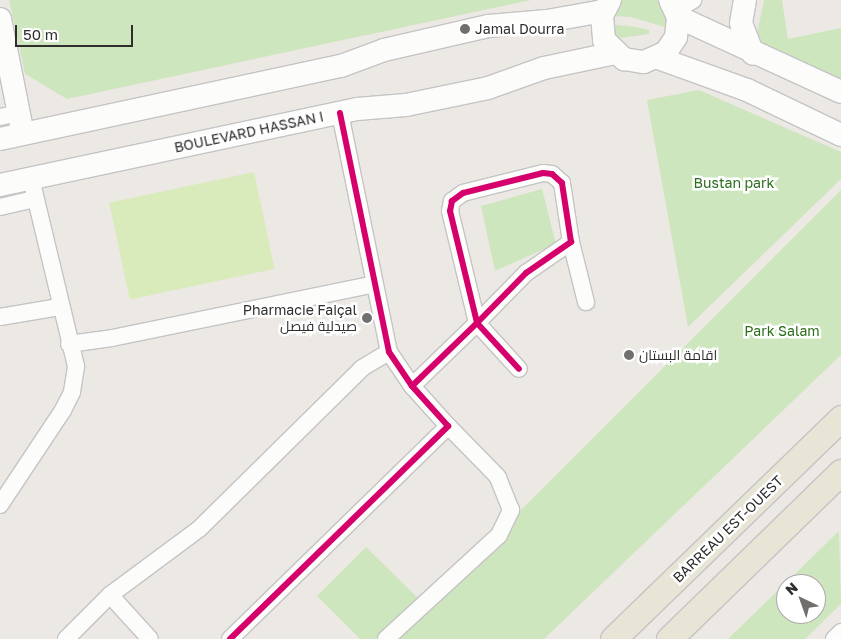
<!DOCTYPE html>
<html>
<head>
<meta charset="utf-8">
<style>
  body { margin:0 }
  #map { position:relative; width:841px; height:639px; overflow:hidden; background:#ece8e4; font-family:"Golos Text",Cairo,sans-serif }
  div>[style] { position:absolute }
  .green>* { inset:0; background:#cee6be }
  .pitch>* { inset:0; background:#d9eabb; transform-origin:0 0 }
  .roads { filter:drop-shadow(1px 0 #c5c4c5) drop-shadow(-1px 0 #c5c4c5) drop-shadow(0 1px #c5c4c5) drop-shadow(0 -1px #c5c4c5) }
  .street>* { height:16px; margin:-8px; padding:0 8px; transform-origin:8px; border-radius:8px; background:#fcfcfb }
  .secondary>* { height:22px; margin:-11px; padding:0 11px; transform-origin:11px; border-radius:11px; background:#fcfcfb }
  .primary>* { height:25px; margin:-12.5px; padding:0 12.5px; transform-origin:12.5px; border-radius:12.5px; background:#e8e4d6 }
  .cycleway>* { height:6px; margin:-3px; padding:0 3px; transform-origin:3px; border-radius:3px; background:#d6006c }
  .dots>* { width:14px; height:14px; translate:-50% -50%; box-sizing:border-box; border:2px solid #fff; border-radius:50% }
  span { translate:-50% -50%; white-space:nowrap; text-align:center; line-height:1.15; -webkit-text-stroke:5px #fff; paint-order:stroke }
  .poi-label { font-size:14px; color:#2e2e2e }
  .left { translate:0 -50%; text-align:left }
  .right { translate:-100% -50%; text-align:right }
  .street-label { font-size:14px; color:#2e2e2e }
  .park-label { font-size:14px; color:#2c6e1b }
  .north { position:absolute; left:776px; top:574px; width:50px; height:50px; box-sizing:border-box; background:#fff; border:1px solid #ababab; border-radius:50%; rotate:318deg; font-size:14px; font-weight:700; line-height:20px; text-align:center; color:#2e2e2e }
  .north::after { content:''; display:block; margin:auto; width:18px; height:22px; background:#706f6e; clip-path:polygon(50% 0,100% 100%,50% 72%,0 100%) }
  .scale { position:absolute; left:15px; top:25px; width:118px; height:22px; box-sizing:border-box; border:2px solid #2e2e2e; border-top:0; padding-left:6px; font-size:15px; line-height:18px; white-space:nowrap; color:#2e2e2e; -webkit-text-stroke:4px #fff; paint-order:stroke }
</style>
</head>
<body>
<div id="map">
  <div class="green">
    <div style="clip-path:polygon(9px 0,531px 0,67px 99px,25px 74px)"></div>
    <div style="clip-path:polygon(622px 0,657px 0,664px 7px,668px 28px,631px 17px,610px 16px)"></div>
    <div style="clip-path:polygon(764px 0,782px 0,788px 39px,841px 28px,841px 85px,761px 44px,757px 34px)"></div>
    <div style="clip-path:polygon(609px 24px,637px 27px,649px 30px,649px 34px,614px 39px)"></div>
    <div style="clip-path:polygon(699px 90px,841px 152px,841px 179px,688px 327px,647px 100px)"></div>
    <div style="clip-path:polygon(542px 189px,556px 244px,495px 271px,481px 206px)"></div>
    <div style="clip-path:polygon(841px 190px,841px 355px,544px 639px,392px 639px)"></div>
    <div style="clip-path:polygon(evenodd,839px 531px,841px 604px,805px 639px,728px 639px,839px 531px,786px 584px,816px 584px,816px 614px,786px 614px,786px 584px)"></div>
    <div style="clip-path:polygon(366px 547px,420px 600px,381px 639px,360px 639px,317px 596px)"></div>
  </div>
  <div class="pitch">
    <div style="left:254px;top:172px;width:99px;height:148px;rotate:78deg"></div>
  </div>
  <div class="roads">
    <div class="street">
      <div style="left:676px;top:10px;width:20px;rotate:-30deg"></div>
      <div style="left:0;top:117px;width:19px;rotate:-12deg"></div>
      <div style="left:0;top:207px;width:36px;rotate:-13deg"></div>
      <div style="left:571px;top:242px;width:62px;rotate:76deg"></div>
      <div style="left:0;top:317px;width:60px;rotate:-9.6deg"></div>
      <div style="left:69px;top:344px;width:43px;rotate:-7.9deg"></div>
      <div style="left:112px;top:338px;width:268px;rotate:-11.6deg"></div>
      <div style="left:412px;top:386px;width:91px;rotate:-44.1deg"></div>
      <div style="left:477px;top:323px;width:70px;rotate:-45.6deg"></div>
      <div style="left:526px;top:273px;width:55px;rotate:-34.6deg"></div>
      <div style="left:571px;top:242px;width:60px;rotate:-98.7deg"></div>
      <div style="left:562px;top:183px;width:13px;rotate:-138deg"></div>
      <div style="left:552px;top:174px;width:9px;rotate:-174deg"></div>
      <div style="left:543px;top:173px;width:82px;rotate:166deg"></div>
      <div style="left:463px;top:193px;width:14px;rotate:144deg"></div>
      <div style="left:452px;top:201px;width:10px;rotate:101deg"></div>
      <div style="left:450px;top:211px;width:115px;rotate:76.4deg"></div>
      <div style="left:477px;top:323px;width:62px;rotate:47.6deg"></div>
      <div style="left:0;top:505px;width:114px;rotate:-56.4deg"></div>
      <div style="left:63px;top:410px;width:20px;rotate:-63deg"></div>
      <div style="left:72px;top:392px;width:26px;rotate:-81deg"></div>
      <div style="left:76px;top:366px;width:192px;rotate:-103.5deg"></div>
      <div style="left:110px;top:595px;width:59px;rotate:47.7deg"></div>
      <div style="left:66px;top:639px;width:62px;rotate:-45deg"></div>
      <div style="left:110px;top:595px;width:111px;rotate:-36.6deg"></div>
      <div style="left:199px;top:529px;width:229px;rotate:-44.6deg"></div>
      <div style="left:362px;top:368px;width:31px;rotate:-31deg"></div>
      <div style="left:230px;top:639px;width:305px;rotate:-44.3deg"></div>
      <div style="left:448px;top:426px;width:54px;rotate:-132deg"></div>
      <div style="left:412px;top:386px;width:41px;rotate:-124.1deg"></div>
      <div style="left:389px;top:352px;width:244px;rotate:-101.6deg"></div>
      <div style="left:386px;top:639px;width:154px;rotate:-42.6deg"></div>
      <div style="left:499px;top:535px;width:28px;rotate:-64deg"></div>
      <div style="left:511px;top:510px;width:35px;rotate:-112deg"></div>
      <div style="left:498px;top:477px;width:71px;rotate:-134.4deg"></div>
      <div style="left:834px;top:639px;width:10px;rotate:-45deg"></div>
    </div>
    <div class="secondary">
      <div style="left:610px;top:0;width:18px;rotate:117deg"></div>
      <div style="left:602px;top:16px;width:24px;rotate:85deg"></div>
      <div style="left:604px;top:40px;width:28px;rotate:44deg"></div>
      <div style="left:624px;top:59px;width:20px;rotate:9deg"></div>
      <div style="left:644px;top:62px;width:24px;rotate:-24deg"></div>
      <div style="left:666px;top:52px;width:18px;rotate:-56deg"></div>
      <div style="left:676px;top:37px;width:20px;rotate:-84deg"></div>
      <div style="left:678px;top:17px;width:19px;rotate:-115deg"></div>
      <div style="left:745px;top:0;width:23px;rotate:100deg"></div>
      <div style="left:741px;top:23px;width:33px;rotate:69deg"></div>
      <div style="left:678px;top:17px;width:179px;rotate:24.7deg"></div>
      <div style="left:0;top:19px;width:117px;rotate:78.7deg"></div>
      <div style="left:658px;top:58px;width:95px;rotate:19.8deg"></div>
      <div style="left:747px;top:90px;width:104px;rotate:25.6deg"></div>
      <div style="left:0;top:139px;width:349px;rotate:-12.1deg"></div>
      <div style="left:341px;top:66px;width:46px;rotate:-20.4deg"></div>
      <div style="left:384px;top:50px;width:107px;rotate:-13deg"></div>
      <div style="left:488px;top:26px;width:59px;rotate:-4.8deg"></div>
      <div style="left:547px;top:21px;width:57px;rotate:-10.1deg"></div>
      <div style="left:0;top:185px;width:365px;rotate:-12deg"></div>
      <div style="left:357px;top:109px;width:49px;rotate:-4.7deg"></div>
      <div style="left:406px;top:105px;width:84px;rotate:-11.7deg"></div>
      <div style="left:488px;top:88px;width:59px;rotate:-19.7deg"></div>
      <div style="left:544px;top:68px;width:73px;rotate:-11.9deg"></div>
    </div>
    <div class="primary">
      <div style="left:613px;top:639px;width:318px;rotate:-44.1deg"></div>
      <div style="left:669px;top:639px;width:240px;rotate:-44.2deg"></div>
    </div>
  </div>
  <div class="cycleway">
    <div style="left:412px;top:386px;width:91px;rotate:-44.1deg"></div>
    <div style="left:477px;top:323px;width:70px;rotate:-45.6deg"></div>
    <div style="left:526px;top:273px;width:55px;rotate:-34.6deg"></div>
    <div style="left:571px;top:242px;width:60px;rotate:-98.7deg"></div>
    <div style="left:562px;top:183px;width:13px;rotate:-138deg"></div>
    <div style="left:552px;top:174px;width:9px;rotate:-174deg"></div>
    <div style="left:543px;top:173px;width:82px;rotate:166deg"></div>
    <div style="left:463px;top:193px;width:14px;rotate:144deg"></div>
    <div style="left:452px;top:201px;width:10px;rotate:101deg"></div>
    <div style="left:450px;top:211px;width:115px;rotate:76.4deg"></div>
    <div style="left:477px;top:323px;width:62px;rotate:47.6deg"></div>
    <div style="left:230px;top:639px;width:305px;rotate:-44.3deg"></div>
    <div style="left:448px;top:426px;width:54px;rotate:-132deg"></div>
    <div style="left:412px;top:386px;width:41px;rotate:-124.1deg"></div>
    <div style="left:389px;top:352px;width:244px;rotate:-101.6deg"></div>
  </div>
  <div class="dots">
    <div style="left:465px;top:29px;background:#706f6e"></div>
    <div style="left:367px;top:318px;background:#706f6e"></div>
    <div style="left:629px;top:355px;background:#706f6e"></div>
  </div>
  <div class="poi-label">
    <span class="left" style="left:475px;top:29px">Jamal Dourra</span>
    <span class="right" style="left:357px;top:318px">Pharmacie Faiçal<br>صيدلية فيصل</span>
    <span class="left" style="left:639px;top:355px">اقامة البستان</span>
  </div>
  <div class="street-label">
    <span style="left:249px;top:132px;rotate:-12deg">BOULEVARD HASSAN I</span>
    <span style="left:728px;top:529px;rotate:-44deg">BARREAU EST-OUEST</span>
  </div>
  <div class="park-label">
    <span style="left:734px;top:183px">Bustan park</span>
    <span style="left:782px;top:331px">Park Salam</span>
  </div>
  <div class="north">N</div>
  <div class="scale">50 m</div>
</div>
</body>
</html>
